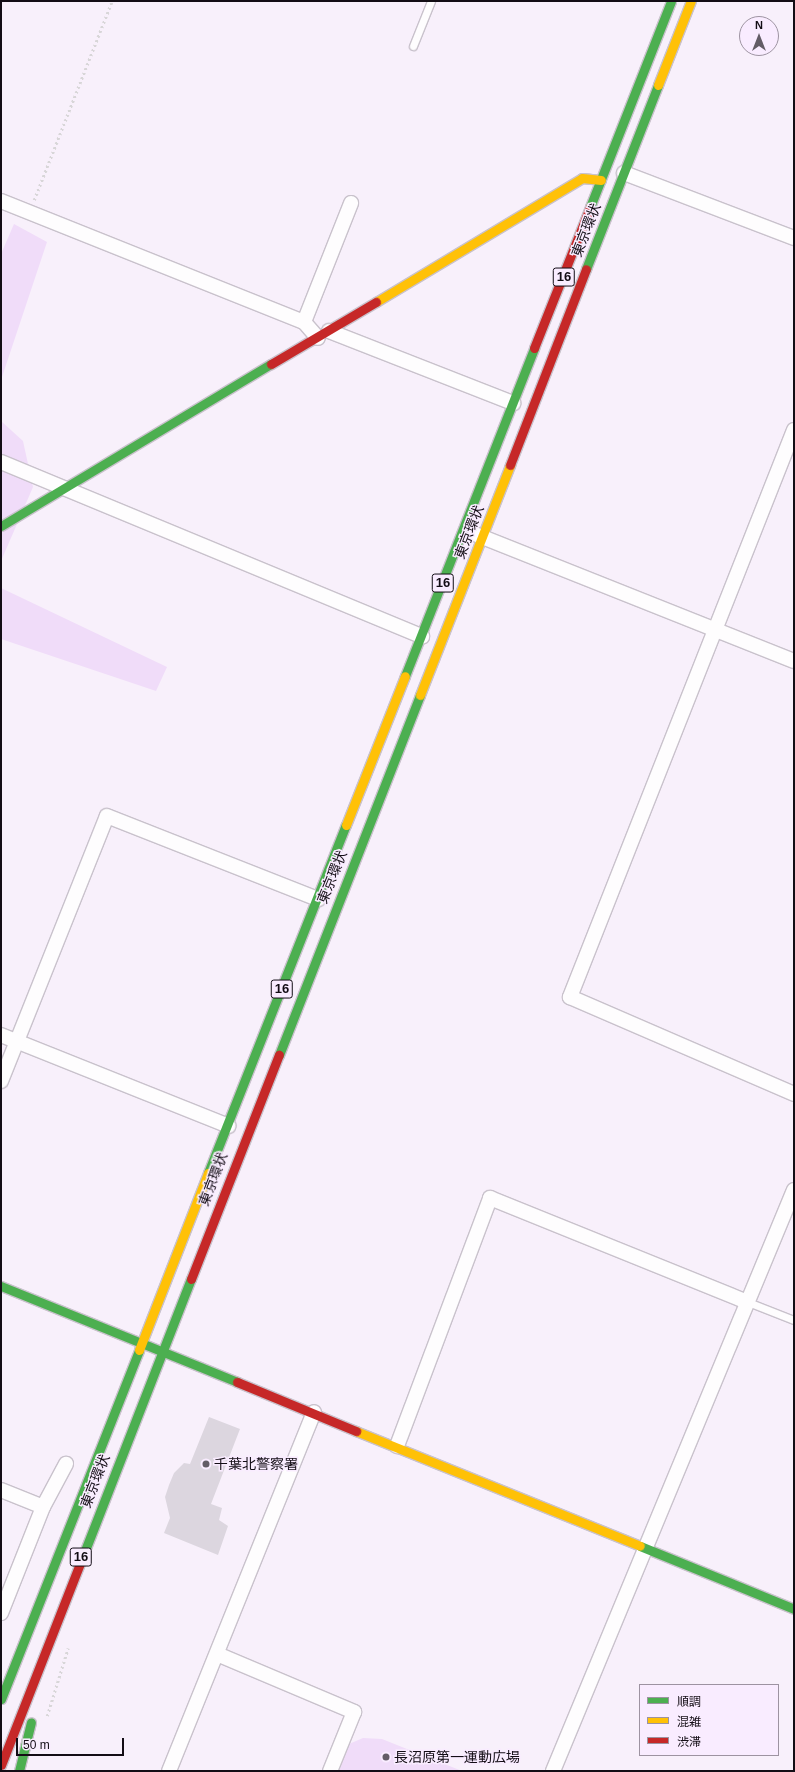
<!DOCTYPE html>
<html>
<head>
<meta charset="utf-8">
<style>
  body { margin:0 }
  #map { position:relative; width:795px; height:1772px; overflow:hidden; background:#f8f0fb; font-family:Arial,"Noto Sans JP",sans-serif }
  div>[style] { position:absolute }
  .green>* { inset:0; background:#f0dcf9 }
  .building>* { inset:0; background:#dcd6df }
  .path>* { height:2.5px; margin-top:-1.25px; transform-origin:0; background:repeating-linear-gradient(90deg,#d8d6d8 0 2px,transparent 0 5px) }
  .roads { filter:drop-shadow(1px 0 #c9c2cc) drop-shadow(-1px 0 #c9c2cc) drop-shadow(0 1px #c9c2cc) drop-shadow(0 -1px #c9c2cc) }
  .lane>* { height:7px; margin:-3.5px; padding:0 3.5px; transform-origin:3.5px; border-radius:3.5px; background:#fefdfe }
  .street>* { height:14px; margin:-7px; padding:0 7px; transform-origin:7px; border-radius:7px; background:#fefdfe }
  .fast>* { height:9px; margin:-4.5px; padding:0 4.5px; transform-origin:4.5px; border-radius:4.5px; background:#4caf50 }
  .slow>* { height:9px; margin:-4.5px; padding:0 4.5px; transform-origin:4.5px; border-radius:4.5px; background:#ffc107 }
  .jam>* { height:9px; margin:-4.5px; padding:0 4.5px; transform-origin:4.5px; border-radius:4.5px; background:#c62828 }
  .dots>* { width:11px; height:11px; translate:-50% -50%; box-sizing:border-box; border:2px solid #f9ecff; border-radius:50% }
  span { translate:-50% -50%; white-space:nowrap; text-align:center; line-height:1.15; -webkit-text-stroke:3px #f9ecff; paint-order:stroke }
  .shield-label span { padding:1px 3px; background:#f9ecff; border:1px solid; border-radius:3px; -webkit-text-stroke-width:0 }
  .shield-label { font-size:13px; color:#130d15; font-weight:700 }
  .street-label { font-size:14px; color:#130d15 }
  .poi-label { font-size:14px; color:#130d15 }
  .left { translate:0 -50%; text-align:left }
  .frame { position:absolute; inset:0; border:2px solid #130d15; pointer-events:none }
  .legend { position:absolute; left:639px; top:1684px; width:140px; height:72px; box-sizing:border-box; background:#f9ecff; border:1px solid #9d93a1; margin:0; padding:5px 7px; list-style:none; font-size:12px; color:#130d15 }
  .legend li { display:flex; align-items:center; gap:8px; height:20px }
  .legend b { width:20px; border:1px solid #9d93a1 }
  .north { position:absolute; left:739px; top:16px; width:40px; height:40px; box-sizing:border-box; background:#f9ecff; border:1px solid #9d93a1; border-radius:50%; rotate:0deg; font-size:11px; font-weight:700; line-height:16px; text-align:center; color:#130d15 }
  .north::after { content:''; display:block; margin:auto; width:14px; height:18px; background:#635c66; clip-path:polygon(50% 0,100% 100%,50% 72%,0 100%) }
  .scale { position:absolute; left:16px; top:1738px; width:108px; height:18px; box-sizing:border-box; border:2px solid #130d15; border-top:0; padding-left:5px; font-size:12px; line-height:14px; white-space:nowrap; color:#130d15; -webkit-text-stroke:3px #f9ecff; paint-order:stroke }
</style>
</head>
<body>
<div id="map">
  <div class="green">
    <div style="clip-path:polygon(14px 224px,47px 242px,1px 380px,1px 254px)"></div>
    <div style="clip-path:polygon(1px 421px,23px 441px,33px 487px,1px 561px)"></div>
    <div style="clip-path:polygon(1px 588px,167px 667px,156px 691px,1px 639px)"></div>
    <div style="clip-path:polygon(363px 1738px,382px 1739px,462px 1771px,339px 1771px,349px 1744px)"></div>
  </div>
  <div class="building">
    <div style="clip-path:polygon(209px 1417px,240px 1429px,211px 1504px,222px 1508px,219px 1520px,228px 1526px,218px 1555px,164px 1533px,170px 1518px,165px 1497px,169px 1485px,174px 1473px,184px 1463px,190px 1464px)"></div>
  </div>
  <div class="path">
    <div style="left:34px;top:200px;width:214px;rotate:-68.6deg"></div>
    <div style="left:47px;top:1716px;width:71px;rotate:-72.8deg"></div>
  </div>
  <div class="roads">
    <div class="lane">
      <div style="left:413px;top:46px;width:48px;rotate:-68.2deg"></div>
      <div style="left:748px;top:1302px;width:49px;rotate:21.4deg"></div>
    </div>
    <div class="street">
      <div style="left:624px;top:173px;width:182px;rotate:20.9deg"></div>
      <div style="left:1px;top:201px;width:326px;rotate:21.8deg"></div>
      <div style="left:304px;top:322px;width:21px;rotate:49deg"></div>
      <div style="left:304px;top:322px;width:128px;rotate:-68.4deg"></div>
      <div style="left:329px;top:331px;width:198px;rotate:21.4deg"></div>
      <div style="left:794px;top:430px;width:610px;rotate:111.56deg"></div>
      <div style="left:570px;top:997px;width:244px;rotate:23.4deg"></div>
      <div style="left:1px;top:462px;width:456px;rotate:22.5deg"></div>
      <div style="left:475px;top:534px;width:343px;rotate:21.7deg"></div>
      <div style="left:1px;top:1035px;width:245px;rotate:21.8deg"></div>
      <div style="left:1px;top:1081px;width:285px;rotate:-68.2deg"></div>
      <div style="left:107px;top:816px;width:227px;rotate:21.5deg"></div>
      <div style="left:397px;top:1446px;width:265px;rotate:-69.4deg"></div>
      <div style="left:490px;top:1198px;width:278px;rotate:22deg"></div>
      <div style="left:1px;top:1490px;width:45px;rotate:22deg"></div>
      <div style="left:1px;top:1613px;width:114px;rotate:-68.4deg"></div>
      <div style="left:43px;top:1507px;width:49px;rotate:-61.9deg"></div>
      <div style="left:217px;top:1654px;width:149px;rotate:22.9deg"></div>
      <div style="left:354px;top:1712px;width:64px;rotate:112.1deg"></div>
      <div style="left:169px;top:1771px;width:387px;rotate:-68deg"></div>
      <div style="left:553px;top:1771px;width:629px;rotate:-67.47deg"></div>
    </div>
    <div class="fast">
      <div style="left:590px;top:207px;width:221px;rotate:-68.5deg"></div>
      <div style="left:586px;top:269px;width:198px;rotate:-68.6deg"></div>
      <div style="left:1px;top:526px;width:315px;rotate:-31deg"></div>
      <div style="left:405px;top:676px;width:352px;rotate:-68.5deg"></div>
      <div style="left:279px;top:1055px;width:387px;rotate:-68.6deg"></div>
      <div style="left:208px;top:1173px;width:374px;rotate:-68.4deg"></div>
      <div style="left:1px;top:1286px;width:255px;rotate:22.1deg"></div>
      <div style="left:640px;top:1546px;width:166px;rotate:22.2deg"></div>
      <div style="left:84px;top:1553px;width:294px;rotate:-68.7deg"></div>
      <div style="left:1px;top:1699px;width:375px;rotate:-68.4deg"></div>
      <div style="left:19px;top:1771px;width:50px;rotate:-76.2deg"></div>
    </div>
    <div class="slow">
      <div style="left:658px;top:85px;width:90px;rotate:-68.6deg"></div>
      <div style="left:376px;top:302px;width:240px;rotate:-31deg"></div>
      <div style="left:582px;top:178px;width:19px;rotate:6deg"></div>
      <div style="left:420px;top:695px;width:247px;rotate:-68.6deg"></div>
      <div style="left:346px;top:825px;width:160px;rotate:-68.4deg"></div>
      <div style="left:139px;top:1350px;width:190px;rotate:-68.7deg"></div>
      <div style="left:356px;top:1431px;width:306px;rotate:22deg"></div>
    </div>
    <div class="jam">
      <div style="left:534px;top:348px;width:152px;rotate:-68.3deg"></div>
      <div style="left:271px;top:364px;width:122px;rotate:-30.6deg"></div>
      <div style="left:510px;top:465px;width:210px;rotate:-68.8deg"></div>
      <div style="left:191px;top:1279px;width:241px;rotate:-68.6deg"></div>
      <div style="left:237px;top:1382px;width:129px;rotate:22.4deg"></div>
      <div style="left:1px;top:1765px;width:228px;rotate:-68.6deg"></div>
    </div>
  </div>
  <div class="dots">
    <div style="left:206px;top:1464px;background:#635c66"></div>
    <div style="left:386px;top:1757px;background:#635c66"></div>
  </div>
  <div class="shield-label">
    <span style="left:564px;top:277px">16</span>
    <span style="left:443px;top:583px">16</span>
    <span style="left:282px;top:989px">16</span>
    <span style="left:81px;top:1557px">16</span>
  </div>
  <div class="street-label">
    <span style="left:586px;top:230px;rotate:-69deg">東京環状</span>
    <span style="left:469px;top:532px;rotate:-69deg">東京環状</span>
    <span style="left:332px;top:877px;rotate:-68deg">東京環状</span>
    <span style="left:213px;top:1179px;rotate:-69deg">東京環状</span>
    <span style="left:95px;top:1481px;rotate:-69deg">東京環状</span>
  </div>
  <div class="poi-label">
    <span class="left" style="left:214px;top:1464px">千葉北警察署</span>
    <span class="left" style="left:394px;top:1757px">長沼原第一運動広場</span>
  </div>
  <div class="frame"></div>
  <ul class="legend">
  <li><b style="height:5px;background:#4caf50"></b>順調</li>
  <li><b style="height:5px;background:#ffc107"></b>混雑</li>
  <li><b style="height:5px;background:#c62828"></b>渋滞</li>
  </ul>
  <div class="north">N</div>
  <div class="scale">50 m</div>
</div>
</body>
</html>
